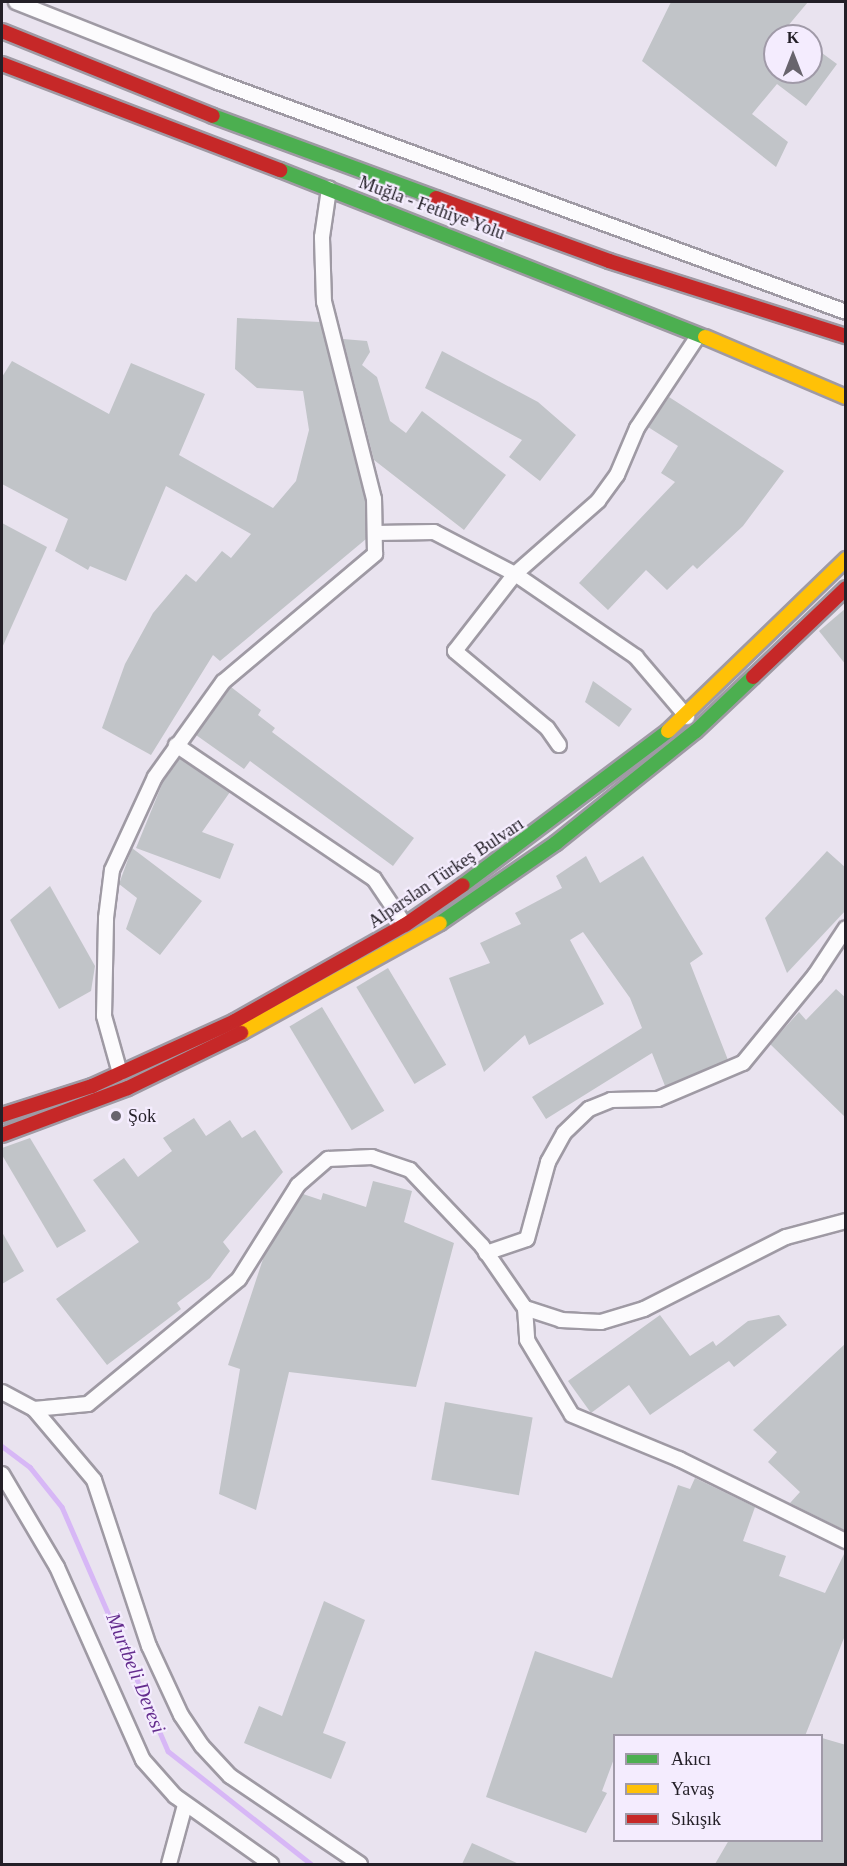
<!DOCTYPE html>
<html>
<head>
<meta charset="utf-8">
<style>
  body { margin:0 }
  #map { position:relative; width:847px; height:1866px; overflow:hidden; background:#e9e3ef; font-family:"Times New Roman",serif }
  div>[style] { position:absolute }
  .stream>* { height:4.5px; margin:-2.25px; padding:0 2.25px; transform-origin:2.25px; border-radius:2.25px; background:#d7b7f6 }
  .building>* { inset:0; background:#c1c4c8; transform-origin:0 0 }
  .roads { filter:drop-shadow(2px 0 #9f9aa4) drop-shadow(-2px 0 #9f9aa4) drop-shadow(0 2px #9f9aa4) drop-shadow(0 -2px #9f9aa4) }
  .street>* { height:14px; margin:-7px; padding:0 7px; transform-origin:7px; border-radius:7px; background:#fcfbfd }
  .fast>* { height:14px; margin:-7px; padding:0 7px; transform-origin:7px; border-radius:7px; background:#4caf50 }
  .slow>* { height:14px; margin:-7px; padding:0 7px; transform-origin:7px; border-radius:7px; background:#ffc107 }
  .jam>* { height:14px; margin:-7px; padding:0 7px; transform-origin:7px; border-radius:7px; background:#c62828 }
  .dots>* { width:16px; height:16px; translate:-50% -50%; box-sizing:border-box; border:3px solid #f4ecfe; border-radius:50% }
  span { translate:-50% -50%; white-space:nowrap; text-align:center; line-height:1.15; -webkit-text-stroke:4.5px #f4ecfe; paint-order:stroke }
  .street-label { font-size:18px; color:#231f27 }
  .poi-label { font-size:18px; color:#231f27 }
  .left { translate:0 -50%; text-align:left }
  .water-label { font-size:20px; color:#642d8e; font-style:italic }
  .frame { position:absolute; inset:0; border:3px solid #231f27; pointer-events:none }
  .legend { position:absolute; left:613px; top:1734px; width:210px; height:108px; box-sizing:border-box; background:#f4ecfe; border:2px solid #a09aa8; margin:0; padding:8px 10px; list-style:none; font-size:18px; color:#231f27 }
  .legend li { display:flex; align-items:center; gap:12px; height:30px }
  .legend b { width:30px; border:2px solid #a09aa8 }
  .north { position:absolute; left:763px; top:24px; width:60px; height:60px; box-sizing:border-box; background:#f4ecfe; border:2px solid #a09aa8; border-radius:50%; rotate:0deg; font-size:16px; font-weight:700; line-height:24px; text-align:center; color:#231f27 }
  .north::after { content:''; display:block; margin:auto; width:21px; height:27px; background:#68646d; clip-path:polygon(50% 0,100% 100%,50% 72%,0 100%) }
</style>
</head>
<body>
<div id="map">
  <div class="stream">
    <div style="left:2px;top:1446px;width:35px;rotate:37deg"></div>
    <div style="left:30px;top:1467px;width:51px;rotate:51.3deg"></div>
    <div style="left:62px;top:1507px;width:266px;rotate:66.5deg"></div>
    <div style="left:168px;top:1751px;width:182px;rotate:38.3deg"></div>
  </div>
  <div class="building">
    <div style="clip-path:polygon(671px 2px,808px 2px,787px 27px,799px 36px,775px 36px,775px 72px,811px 72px,811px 45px,837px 64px,806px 106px,777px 84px,752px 114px,788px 142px,776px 167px,642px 61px)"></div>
    <div style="clip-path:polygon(237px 318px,320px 322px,365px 500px,366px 539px,220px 661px,213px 655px,151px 755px,102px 728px,125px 664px,153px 613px,186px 574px,196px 582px,222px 551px,231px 558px,251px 534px,166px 486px,126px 581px,90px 566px,88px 570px,55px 551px,68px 519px,2px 484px,2px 377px,12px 361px,109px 414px,131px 363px,205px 394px,179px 455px,273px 508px,296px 481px,309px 430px,303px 391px,257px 388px,235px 369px)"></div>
    <div style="clip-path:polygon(343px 339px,367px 341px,370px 352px,362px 365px,377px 377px,390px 421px,406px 433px,422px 411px,506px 475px,464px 530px,374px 460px)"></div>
    <div style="clip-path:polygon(442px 351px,538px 402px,576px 435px,540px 481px,509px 457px,522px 440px,425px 388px)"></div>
    <div style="clip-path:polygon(669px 397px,784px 471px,743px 526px,697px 569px,693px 565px,667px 590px,646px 570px,608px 610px,579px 583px,675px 482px,661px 473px,678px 446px,648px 427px)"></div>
    <div style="clip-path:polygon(2px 523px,47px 547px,2px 648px)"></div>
    <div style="clip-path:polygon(846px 608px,846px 665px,819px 631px)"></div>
    <div style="clip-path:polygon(593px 681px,632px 709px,619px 727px,585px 702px)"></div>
    <div style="clip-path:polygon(231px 687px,261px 710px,258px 715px,275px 728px,272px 732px,414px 838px,393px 866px,250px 761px,244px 769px,196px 735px)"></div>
    <div style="clip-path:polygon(180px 758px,230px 792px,202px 832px,234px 844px,220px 879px,136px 848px,163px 782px)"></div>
    <div style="clip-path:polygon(132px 848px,202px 901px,160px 955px,126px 929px,137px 898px,119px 884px)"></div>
    <div style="clip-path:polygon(827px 851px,846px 868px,846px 910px,787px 973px,765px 918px)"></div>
    <div style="clip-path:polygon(586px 856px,600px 883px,643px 856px,703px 954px,690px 963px,728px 1060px,665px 1086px,652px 1053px,546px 1119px,532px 1097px,642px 1028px,630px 998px,583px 932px,570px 940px,604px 1004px,529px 1045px,525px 1035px,484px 1072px,449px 978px,490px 963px,480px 943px,521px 924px,515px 913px,562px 888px,556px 876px)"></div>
    <div style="clip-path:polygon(50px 886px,95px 966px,91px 991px,59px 1009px,10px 920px)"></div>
    <div style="left:388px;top:968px;width:113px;height:37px;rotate:59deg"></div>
    <div style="clip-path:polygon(836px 989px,846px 998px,846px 1118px,770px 1044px,799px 1012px,806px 1020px)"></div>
    <div style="left:322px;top:1007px;width:121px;height:38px;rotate:59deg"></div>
    <div style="clip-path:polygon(194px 1118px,206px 1136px,230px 1120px,242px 1138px,255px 1130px,283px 1172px,223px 1242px,230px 1251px,210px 1278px,177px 1303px,181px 1309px,107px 1365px,56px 1299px,139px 1242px,93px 1180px,124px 1158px,138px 1177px,172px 1151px,163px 1138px)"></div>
    <div style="clip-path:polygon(30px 1138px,86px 1231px,57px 1248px,2px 1155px,2px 1148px)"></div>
    <div style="clip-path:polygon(373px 1181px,412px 1191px,404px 1222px,454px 1243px,416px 1387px,289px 1372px,256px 1510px,219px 1494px,240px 1369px,228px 1365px,264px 1256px,303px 1194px,321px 1200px,323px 1193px,366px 1207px)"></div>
    <div style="clip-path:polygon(2px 1232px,24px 1271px,2px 1284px)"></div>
    <div style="clip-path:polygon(660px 1315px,690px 1356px,713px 1341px,716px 1346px,748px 1321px,779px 1315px,787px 1325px,734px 1367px,729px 1361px,650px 1415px,629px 1385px,591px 1413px,568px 1381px)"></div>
    <div style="clip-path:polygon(846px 1343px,846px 1531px,790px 1503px,800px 1492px,768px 1462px,777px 1452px,753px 1430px)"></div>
    <div style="left:445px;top:1402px;width:89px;height:79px;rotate:10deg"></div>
    <div style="clip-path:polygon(695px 1478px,755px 1507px,743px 1541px,786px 1556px,779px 1576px,825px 1593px,846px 1550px,846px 1633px,805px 1736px,615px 1736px,615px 1756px,602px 1791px,607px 1793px,586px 1833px,486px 1797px,535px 1651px,612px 1678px,678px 1485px,690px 1489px)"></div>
    <div style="clip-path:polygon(324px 1601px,365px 1620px,323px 1733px,346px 1742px,331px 1779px,244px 1743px,259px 1706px,282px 1716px)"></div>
    <div style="clip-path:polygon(822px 1738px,846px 1745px,846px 1864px,715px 1864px,729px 1840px,822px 1840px)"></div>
    <div style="clip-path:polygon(472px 1843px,519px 1864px,462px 1864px)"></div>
  </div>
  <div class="roads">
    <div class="street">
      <div style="left:16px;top:2px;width:217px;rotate:21.6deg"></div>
      <div style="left:218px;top:82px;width:669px;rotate:20.11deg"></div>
      <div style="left:376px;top:533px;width:58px;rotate:-1deg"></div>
      <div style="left:434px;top:532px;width:91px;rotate:27.4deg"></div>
      <div style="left:515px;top:574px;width:147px;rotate:34.4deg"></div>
      <div style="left:636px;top:657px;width:79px;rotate:49.6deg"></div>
      <div style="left:176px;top:745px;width:239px;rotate:34.1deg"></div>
      <div style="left:374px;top:879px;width:55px;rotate:56deg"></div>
      <div style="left:559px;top:745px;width:21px;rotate:-125deg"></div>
      <div style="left:547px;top:728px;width:120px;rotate:-140.1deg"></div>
      <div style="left:455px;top:651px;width:98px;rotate:-52.1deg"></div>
      <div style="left:515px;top:574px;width:111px;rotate:-41.3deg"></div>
      <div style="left:598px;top:501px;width:32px;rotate:-54deg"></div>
      <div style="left:617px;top:475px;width:51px;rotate:-66.9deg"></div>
      <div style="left:637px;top:428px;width:110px;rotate:-56.5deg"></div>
      <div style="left:120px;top:1073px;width:59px;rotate:-105.7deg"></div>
      <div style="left:104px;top:1016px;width:98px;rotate:-88.8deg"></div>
      <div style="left:106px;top:918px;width:48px;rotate:-82.9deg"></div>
      <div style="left:112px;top:870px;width:102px;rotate:-65.2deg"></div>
      <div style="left:155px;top:777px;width:117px;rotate:-54.4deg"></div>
      <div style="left:223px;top:682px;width:199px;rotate:-40.1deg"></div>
      <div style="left:375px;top:554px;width:55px;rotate:-91deg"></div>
      <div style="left:374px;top:499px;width:203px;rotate:-104.2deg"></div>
      <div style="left:324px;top:302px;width:65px;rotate:-91.8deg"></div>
      <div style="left:322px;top:237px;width:49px;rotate:-81.7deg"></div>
      <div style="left:486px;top:1253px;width:43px;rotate:-18.9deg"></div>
      <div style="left:527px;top:1239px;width:80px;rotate:-74.7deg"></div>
      <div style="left:548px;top:1162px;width:33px;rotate:-61deg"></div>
      <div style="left:564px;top:1133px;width:35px;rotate:-44deg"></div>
      <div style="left:589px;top:1109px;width:24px;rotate:-22deg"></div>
      <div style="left:611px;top:1100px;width:47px;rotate:-1.2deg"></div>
      <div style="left:658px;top:1099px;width:92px;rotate:-23deg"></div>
      <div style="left:743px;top:1063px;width:114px;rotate:-50.7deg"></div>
      <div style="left:815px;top:975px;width:56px;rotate:-56.6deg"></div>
      <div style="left:525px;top:1308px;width:32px;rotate:86deg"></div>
      <div style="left:527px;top:1340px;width:87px;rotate:59deg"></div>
      <div style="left:572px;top:1415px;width:116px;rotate:22.4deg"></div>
      <div style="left:679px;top:1459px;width:186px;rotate:26.2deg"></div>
      <div style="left:2px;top:1392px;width:36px;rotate:28deg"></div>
      <div style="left:34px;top:1409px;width:54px;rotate:-5.3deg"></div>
      <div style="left:88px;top:1404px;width:196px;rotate:-39.6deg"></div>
      <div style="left:239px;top:1279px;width:111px;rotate:-57.9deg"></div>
      <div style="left:298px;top:1185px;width:40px;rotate:-41deg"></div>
      <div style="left:328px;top:1159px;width:44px;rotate:-2.6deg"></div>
      <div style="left:372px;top:1157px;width:40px;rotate:18.9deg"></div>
      <div style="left:410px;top:1170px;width:105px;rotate:46.5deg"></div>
      <div style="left:482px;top:1246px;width:75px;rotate:55.3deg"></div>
      <div style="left:525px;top:1308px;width:38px;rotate:18deg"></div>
      <div style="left:561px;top:1320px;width:40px;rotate:2.9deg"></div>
      <div style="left:601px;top:1322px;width:45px;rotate:-16.8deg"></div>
      <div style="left:644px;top:1309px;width:159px;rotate:-26.9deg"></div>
      <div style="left:786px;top:1237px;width:62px;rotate:-14.9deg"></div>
      <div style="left:34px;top:1409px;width:93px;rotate:49.8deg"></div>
      <div style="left:94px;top:1480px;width:175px;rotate:71.7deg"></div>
      <div style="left:149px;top:1646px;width:76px;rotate:65.1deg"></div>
      <div style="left:181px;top:1715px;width:37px;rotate:56deg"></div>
      <div style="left:202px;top:1746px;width:41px;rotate:47deg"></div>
      <div style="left:230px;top:1776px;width:157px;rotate:34.1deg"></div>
      <div style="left:2px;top:1474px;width:108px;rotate:59.4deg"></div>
      <div style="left:57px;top:1567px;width:211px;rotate:66deg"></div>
      <div style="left:143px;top:1760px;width:48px;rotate:48.4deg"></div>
      <div style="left:175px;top:1796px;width:118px;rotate:35.3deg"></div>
      <div style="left:169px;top:1864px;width:61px;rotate:-74.8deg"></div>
    </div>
    <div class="fast">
      <div style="left:213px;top:116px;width:238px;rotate:20.2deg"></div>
      <div style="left:280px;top:170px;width:457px;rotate:21.5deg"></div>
      <div style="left:463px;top:885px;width:256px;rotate:-36.9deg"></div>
      <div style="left:440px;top:923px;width:141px;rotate:-34.6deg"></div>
      <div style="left:556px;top:843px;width:179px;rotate:-38.7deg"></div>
      <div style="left:696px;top:731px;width:79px;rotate:-43.5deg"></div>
    </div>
    <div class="slow">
      <div style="left:705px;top:337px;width:153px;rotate:23.1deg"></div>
      <div style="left:668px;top:731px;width:248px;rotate:-44deg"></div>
      <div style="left:241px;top:1033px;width:227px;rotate:-28.9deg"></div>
    </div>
    <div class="jam">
      <div style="left:2px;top:31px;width:227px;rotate:21.9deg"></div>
      <div style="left:2px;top:64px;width:298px;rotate:20.9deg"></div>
      <div style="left:436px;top:198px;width:184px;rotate:20deg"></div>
      <div style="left:609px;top:261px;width:249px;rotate:17.6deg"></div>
      <div style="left:753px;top:677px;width:129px;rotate:-43.7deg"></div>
      <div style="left:2px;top:1115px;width:95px;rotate:-17.9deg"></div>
      <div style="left:92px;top:1086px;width:157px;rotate:-24.4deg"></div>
      <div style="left:235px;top:1021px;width:195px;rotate:-29.5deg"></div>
      <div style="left:405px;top:925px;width:70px;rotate:-34.6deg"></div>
      <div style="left:2px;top:1135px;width:134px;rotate:-20.5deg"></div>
      <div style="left:128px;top:1088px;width:126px;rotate:-26deg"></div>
    </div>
  </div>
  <div class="dots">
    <div style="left:116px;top:1116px;background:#68646d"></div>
  </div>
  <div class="street-label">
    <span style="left:432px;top:208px;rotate:20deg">Muğla - Fethiye Yolu</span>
    <span style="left:446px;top:873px;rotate:-34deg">Alparslan Türkeş Bulvarı</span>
  </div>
  <div class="poi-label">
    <span class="left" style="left:128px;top:1116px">Şok</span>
  </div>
  <div class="water-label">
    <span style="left:136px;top:1673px;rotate:68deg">Murtbeli Deresi</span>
  </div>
  <div class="frame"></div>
  <ul class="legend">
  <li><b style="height:8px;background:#4caf50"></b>Akıcı</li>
  <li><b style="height:8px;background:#ffc107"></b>Yavaş</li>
  <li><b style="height:8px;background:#c62828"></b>Sıkışık</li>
  </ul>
  <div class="north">K</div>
</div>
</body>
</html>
